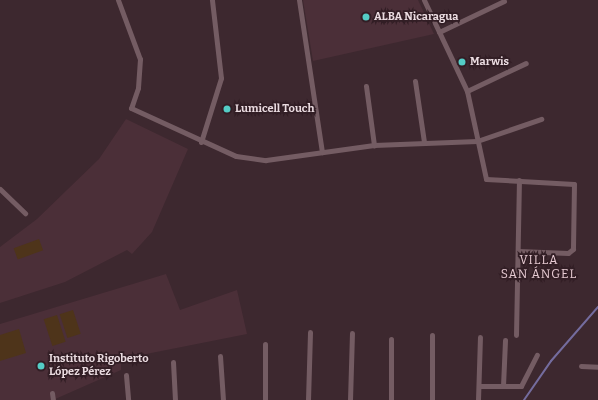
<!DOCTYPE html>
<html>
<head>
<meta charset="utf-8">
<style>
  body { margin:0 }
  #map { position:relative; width:598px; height:400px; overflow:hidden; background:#3d282f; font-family:Bitter,serif }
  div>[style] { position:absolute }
  .built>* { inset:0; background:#4b2f38 }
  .green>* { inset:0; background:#4e341a; transform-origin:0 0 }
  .stream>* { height:2px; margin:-1px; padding:0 1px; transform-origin:1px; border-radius:1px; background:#746c9e }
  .minor>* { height:5px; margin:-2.5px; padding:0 2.5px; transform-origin:2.5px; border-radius:2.5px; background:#745c63 }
  .dots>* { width:11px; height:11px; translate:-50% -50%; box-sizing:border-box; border:2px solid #321e25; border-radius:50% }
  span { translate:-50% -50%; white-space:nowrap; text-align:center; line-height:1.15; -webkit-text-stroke:3.5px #321e25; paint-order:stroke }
  .poi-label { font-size:11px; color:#eadbe0; font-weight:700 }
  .left { translate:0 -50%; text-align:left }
  .neighbourhood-label { font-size:12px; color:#e7cbd3; letter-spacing:1px }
</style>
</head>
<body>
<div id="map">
  <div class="built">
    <div style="clip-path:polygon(303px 0,418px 0,434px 34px,313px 61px)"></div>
    <div style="clip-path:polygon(126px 119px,188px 149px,152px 232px,132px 254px,127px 250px,65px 282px,0 303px,0 247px,37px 219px,99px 159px)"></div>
    <div style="clip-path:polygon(166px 274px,180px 310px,237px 290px,247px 334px,121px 359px,121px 370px,53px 400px,0 400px,0 324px)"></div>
  </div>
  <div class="green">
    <div style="left:39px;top:239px;width:12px;height:27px;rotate:70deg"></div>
    <div style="left:73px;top:310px;width:25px;height:14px;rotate:72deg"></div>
    <div style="left:57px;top:315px;width:28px;height:14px;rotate:72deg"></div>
    <div style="clip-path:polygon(19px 329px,26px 353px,0 361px,0 335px)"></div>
  </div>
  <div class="stream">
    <div style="left:524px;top:400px;width:47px;rotate:-55.3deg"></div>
    <div style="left:551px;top:361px;width:72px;rotate:-49deg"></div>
  </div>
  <div class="minor">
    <div style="left:118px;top:0;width:63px;rotate:69.6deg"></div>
    <div style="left:140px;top:59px;width:29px;rotate:94deg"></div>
    <div style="left:138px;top:88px;width:21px;rotate:109deg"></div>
    <div style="left:131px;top:108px;width:115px;rotate:24.6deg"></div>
    <div style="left:236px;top:156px;width:30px;rotate:8deg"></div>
    <div style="left:266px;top:160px;width:109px;rotate:-7.9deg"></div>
    <div style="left:374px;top:145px;width:103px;rotate:-2.2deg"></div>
    <div style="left:477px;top:141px;width:68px;rotate:-19deg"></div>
    <div style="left:299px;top:0;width:154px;rotate:81.4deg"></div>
    <div style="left:424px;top:0;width:101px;rotate:64.7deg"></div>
    <div style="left:467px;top:91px;width:90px;rotate:77.8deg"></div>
    <div style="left:486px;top:179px;width:88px;rotate:3.3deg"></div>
    <div style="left:574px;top:184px;width:65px;rotate:90.9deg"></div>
    <div style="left:573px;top:249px;width:6px;rotate:141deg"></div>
    <div style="left:568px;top:253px;width:50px;rotate:-177.7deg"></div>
    <div style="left:439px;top:32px;width:72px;rotate:-25.5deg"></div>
    <div style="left:415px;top:81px;width:62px;rotate:81.6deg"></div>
    <div style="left:366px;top:86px;width:60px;rotate:82.3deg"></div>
    <div style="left:467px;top:91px;width:65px;rotate:-25.4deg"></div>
    <div style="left:201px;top:142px;width:67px;rotate:-72.6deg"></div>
    <div style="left:221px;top:78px;width:79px;rotate:-96.6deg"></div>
    <div style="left:0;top:189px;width:35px;rotate:44deg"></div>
    <div style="left:432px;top:335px;width:65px;rotate:90deg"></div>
    <div style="left:516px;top:335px;width:155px;rotate:-88.9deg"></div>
    <div style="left:265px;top:344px;width:56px;rotate:90deg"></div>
    <div style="left:220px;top:356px;width:44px;rotate:86.1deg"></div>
    <div style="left:173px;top:362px;width:38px;rotate:87deg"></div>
    <div style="left:581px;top:366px;width:17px;rotate:3deg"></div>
    <div style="left:126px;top:375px;width:25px;rotate:85deg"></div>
    <div style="left:479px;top:386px;width:42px"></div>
    <div style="left:521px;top:386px;width:35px;rotate:-63deg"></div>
    <div style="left:503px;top:386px;width:46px;rotate:-87.5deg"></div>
    <div style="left:52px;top:393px;width:7px;rotate:82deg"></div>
    <div style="left:308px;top:400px;width:68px;rotate:-88.3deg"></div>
    <div style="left:350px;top:400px;width:67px;rotate:-88.3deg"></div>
    <div style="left:391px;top:400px;width:61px;rotate:-90deg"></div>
    <div style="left:478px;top:400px;width:63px;rotate:-88.2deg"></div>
  </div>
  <div class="dots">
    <div style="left:366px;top:17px;background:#54cdc6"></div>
    <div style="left:462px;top:62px;background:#54cdc6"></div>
    <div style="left:227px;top:109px;background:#54cdc6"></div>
    <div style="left:41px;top:366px;background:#54cdc6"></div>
  </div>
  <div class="poi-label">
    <span class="left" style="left:374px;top:17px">ALBA Nicaragua</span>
    <span class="left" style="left:470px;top:62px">Marwis</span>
    <span class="left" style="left:235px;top:109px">Lumicell Touch</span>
    <span class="left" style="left:49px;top:366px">Instituto Rigoberto<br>López Pérez</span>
  </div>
  <div class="neighbourhood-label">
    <span style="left:539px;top:268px">VILLA<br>SAN ÁNGEL</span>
  </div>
</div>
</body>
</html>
